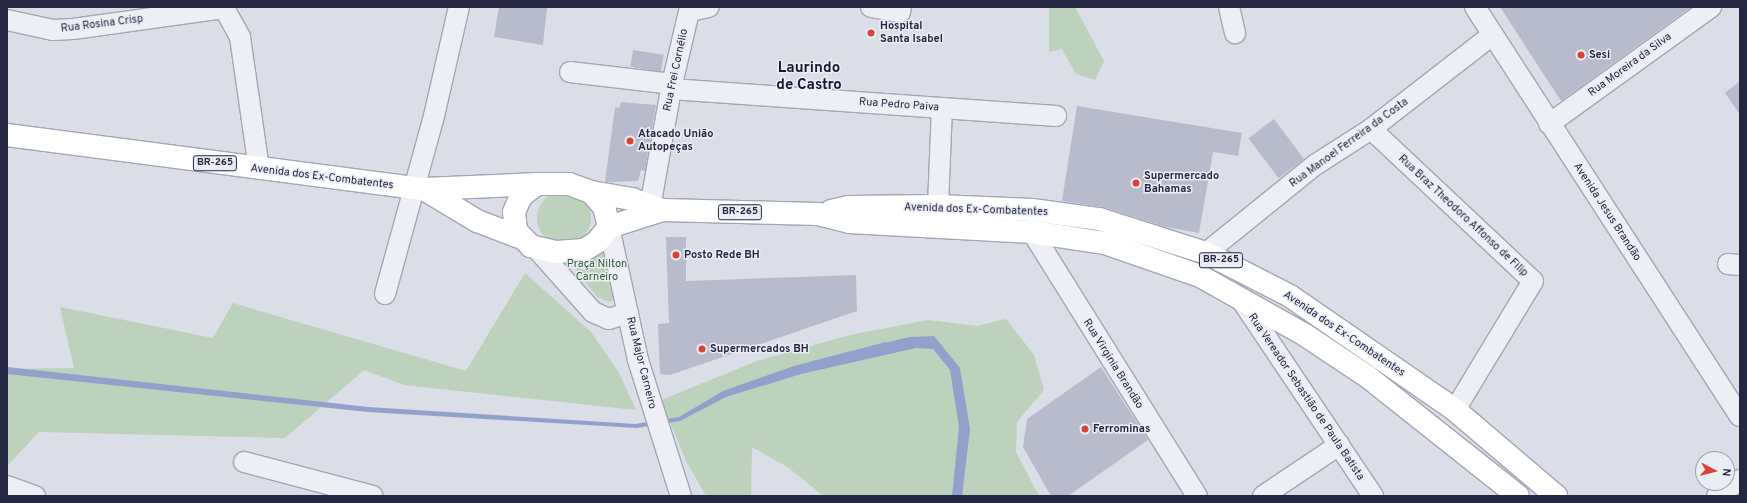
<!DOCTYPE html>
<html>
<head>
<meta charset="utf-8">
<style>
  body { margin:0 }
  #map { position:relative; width:1747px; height:503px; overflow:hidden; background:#dbdde7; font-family:Overpass,sans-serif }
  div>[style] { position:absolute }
  .green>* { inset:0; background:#bcd2bc }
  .round { border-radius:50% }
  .water>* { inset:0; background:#92a0cc }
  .stream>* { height:4px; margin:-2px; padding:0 2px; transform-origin:2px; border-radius:2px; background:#92a0cc }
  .building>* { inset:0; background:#b8bbcb; transform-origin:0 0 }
  .roads { filter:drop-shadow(1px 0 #a4a6b5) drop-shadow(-1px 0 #a4a6b5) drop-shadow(0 1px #a4a6b5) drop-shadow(0 -1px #a4a6b5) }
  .minor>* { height:20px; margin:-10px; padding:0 10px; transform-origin:10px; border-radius:10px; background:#eeeff5 }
  .major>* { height:22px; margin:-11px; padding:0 11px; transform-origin:11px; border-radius:11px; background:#fff }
  .dots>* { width:11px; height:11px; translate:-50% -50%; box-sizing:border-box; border:2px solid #ebedf5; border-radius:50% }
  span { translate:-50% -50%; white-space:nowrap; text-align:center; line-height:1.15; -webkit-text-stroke:3px #ebedf5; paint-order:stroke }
  .shield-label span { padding:1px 3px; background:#ebedf5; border:1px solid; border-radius:3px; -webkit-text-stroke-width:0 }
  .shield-label { font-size:10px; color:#24273f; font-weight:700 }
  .street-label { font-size:11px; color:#24273f }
  .poi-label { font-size:11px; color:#24273f; font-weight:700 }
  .left { translate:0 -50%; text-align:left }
  .park-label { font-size:11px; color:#305c33 }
  .district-label { font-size:15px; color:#17192f; font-weight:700 }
  .frame { position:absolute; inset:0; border:8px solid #24273f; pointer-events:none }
  .north { position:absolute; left:1695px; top:451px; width:40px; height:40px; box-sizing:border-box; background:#ebedf5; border:1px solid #9b9eac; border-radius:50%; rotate:97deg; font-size:11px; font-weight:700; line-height:16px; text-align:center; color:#24273f }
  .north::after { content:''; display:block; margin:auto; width:14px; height:18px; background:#da4333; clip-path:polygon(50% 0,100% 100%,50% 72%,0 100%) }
</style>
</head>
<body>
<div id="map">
  <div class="green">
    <div style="clip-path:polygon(1049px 7px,1075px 7px,1104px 61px,1095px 80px,1076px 74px,1062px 49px,1049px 52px)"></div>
    <div class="round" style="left:537px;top:191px;width:54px;height:54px"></div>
    <div style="clip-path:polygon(606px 251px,615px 296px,611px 302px,597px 297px,571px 263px)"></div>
    <div style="clip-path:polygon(525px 273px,591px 332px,619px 373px,636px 410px,404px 385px,364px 370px,285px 438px,39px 432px,7px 466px,7px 369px,74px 368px,60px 307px,213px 338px,233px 303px,466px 371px)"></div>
    <div style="clip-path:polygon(1006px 319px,1034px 355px,1044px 390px,1017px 422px,1016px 452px,1039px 496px,823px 496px,789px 468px,752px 447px,751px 496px,706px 496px,686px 461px,661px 400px,757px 361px,850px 335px,928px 320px,977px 326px)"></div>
  </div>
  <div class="water">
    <div style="clip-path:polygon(934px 336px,960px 368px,970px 429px,962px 496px,952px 496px,959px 427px,950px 370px,933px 349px,916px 348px,801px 374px,726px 397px,680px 421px,637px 428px,368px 412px,7px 374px,7px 367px,368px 407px,635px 424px,679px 417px,723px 391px,794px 366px,909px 337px)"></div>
  </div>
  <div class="stream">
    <div style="left:813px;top:363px;width:75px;rotate:-14.6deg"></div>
  </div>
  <div class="building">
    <div style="clip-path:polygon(499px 7px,547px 7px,543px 45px,494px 37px)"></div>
    <div style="clip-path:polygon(1500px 7px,1691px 7px,1561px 101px)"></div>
    <div style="left:633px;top:50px;width:31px;height:17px;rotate:9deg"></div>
    <div style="clip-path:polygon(1740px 81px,1740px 115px,1725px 93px)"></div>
    <div style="clip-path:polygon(621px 102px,656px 105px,645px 171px,641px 170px,638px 181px,609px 182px,605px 182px,615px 107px,619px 108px)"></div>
    <div style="clip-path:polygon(1077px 106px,1242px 133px,1238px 156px,1213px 152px,1199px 233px,1166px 227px,1103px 207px,1062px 201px)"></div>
    <div style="left:1274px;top:119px;width:50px;height:32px;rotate:53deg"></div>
    <div style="clip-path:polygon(666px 237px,686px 237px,686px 281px,856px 275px,857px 311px,670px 375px,660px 374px,658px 324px,669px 323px)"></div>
    <div style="clip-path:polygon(1101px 367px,1148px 440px,1068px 496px,1051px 496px,1023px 447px,1027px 419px)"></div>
  </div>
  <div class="roads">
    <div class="minor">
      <div style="left:871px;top:7px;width:29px;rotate:10deg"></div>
      <div style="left:900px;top:12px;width:5px;rotate:-79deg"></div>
      <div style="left:1229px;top:7px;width:27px;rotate:77deg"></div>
      <div style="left:1475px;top:7px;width:487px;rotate:57.1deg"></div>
      <div style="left:690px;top:11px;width:19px;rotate:-12deg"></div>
      <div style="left:7px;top:20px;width:47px;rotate:12.3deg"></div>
      <div style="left:53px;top:30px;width:20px;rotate:-3deg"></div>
      <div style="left:73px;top:29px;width:152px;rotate:-7.9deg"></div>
      <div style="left:224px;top:8px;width:33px;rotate:61deg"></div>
      <div style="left:240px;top:37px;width:133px;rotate:81.8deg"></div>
      <div style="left:570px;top:72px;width:103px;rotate:6.7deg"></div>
      <div style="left:671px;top:89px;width:386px;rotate:4deg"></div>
      <div style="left:1549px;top:124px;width:200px;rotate:-35.8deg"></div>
      <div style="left:1371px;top:129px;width:222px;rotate:43.2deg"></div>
      <div style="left:1533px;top:281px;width:151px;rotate:121.2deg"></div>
      <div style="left:938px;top:206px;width:98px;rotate:-87.7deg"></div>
      <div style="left:649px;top:213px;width:131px;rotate:-79.9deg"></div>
      <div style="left:672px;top:84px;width:79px;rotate:-76.8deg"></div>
      <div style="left:609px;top:227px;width:136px;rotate:77.7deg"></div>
      <div style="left:638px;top:360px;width:143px;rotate:72.5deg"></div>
      <div style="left:1032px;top:232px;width:311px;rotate:58deg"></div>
      <div style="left:537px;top:249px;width:84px;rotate:48.4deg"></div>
      <div style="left:593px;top:312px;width:17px;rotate:24deg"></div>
      <div style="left:609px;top:319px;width:20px;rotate:-18deg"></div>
      <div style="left:1206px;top:253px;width:140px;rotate:-38.9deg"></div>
      <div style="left:1315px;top:165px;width:67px;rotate:-32.7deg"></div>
      <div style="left:1371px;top:129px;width:153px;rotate:-37.8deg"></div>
      <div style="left:1728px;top:264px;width:12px;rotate:5deg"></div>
      <div style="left:385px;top:294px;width:185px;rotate:-74.6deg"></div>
      <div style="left:434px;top:116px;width:112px;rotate:-77.1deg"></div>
      <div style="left:1240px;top:298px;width:239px;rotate:56.1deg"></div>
      <div style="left:244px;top:462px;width:133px;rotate:14.8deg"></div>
      <div style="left:7px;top:486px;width:30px;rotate:20deg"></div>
      <div style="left:1263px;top:496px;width:92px;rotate:-33.9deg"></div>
      <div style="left:1717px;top:496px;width:28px;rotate:-35deg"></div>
    </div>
    <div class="major">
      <div style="left:7px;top:135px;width:420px;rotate:7.4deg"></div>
      <div style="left:424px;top:189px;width:113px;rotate:-2.5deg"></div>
      <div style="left:537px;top:184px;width:32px"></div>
      <div style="left:569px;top:184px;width:23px;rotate:20deg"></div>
      <div style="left:591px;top:192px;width:20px;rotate:49deg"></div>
      <div style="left:604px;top:207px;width:21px;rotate:76deg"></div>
      <div style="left:609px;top:227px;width:19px;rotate:129deg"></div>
      <div style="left:597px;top:242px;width:15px;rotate:148deg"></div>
      <div style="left:584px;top:250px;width:28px;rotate:176deg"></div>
      <div style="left:556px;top:252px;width:26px;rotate:-167deg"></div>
      <div style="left:531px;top:246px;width:21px;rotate:-135deg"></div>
      <div style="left:516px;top:231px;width:19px;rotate:-96deg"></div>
      <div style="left:514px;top:212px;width:17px;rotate:-66deg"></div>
      <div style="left:521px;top:196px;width:20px;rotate:-37deg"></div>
      <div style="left:424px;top:189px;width:62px;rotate:31.1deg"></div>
      <div style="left:477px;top:221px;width:45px;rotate:20.9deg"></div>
      <div style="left:591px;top:192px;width:42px;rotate:9.7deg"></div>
      <div style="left:632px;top:199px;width:33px;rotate:20deg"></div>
      <div style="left:831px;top:211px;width:18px;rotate:-13deg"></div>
      <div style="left:849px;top:207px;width:89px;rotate:-0.6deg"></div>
      <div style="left:938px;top:206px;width:94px;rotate:2.4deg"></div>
      <div style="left:1032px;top:210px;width:68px;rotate:7.7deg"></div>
      <div style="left:1099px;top:219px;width:112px;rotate:17.6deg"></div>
      <div style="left:1206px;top:253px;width:94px;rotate:27.1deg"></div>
      <div style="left:1290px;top:296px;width:201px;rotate:34.6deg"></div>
      <div style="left:1455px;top:410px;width:133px;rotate:40.4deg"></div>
      <div style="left:609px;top:227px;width:57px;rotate:-17.5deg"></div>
      <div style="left:663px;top:210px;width:155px;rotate:1.5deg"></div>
      <div style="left:818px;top:214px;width:32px;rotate:14deg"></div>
      <div style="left:849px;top:222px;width:183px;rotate:3.1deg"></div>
      <div style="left:1032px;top:232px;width:74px;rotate:8.6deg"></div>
      <div style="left:1105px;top:243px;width:101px;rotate:19.2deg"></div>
      <div style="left:1200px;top:276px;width:120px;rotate:29.3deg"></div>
      <div style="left:1305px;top:335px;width:76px;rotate:33.7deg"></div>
      <div style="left:1368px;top:377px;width:191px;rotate:38.4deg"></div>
    </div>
  </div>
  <div class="dots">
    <div style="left:871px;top:33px;background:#da4333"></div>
    <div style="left:1581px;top:55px;background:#da4333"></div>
    <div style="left:630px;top:141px;background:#da4333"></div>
    <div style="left:1136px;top:183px;background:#da4333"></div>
    <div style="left:676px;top:255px;background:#da4333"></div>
    <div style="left:702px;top:349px;background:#da4333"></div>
    <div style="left:1085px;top:429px;background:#da4333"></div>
  </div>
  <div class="shield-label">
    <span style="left:215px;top:163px">BR-265</span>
    <span style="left:740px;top:212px">BR-265</span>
    <span style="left:1221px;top:260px">BR-265</span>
  </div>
  <div class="street-label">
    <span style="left:102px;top:24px;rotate:-7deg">Rua Rosina Crisp</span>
    <span style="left:1630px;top:65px;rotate:-36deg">Rua Moreira da Silva</span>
    <span style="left:676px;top:70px;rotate:-78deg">Rua Frei Cornélio</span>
    <span style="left:899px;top:105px;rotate:4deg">Rua Pedro Paiva</span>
    <span style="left:1349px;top:143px;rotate:-36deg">Rua Manoel Ferreira da Costa</span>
    <span style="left:322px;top:177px;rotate:7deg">Avenida dos Ex-Combatentes</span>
    <span style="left:976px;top:210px;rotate:2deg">Avenida dos Ex-Combatentes</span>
    <span style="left:1607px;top:212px;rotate:57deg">Avenida Jesus Brandão</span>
    <span style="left:1463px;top:216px;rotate:43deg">Rua Braz Theodoro Affonso de Filip</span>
    <span style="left:1344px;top:334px;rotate:34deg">Avenida dos Ex-Combatentes</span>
    <span style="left:641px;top:363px;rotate:76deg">Rua Major Carneiro</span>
    <span style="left:1113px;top:364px;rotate:58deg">Rua Virginia Brandão</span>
    <span style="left:1306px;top:397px;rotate:56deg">Rua Vereador Sebastião de Paula Batista</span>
  </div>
  <div class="poi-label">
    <span class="left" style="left:880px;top:33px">Hospital<br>Santa Isabel</span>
    <span class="left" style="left:1589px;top:55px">Sesi</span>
    <span class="left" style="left:638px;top:141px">Atacado União<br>Autopeças</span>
    <span class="left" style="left:1144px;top:183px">Supermercado<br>Bahamas</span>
    <span class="left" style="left:684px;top:255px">Posto Rede BH</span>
    <span class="left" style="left:710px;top:349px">Supermercados BH</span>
    <span class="left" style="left:1093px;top:429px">Ferrominas</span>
  </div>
  <div class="park-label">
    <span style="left:597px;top:271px">Praça Nilton<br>Carneiro</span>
  </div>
  <div class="district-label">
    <span style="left:809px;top:77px">Laurindo<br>de Castro</span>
  </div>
  <div class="frame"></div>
  <div class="north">N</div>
</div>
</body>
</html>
